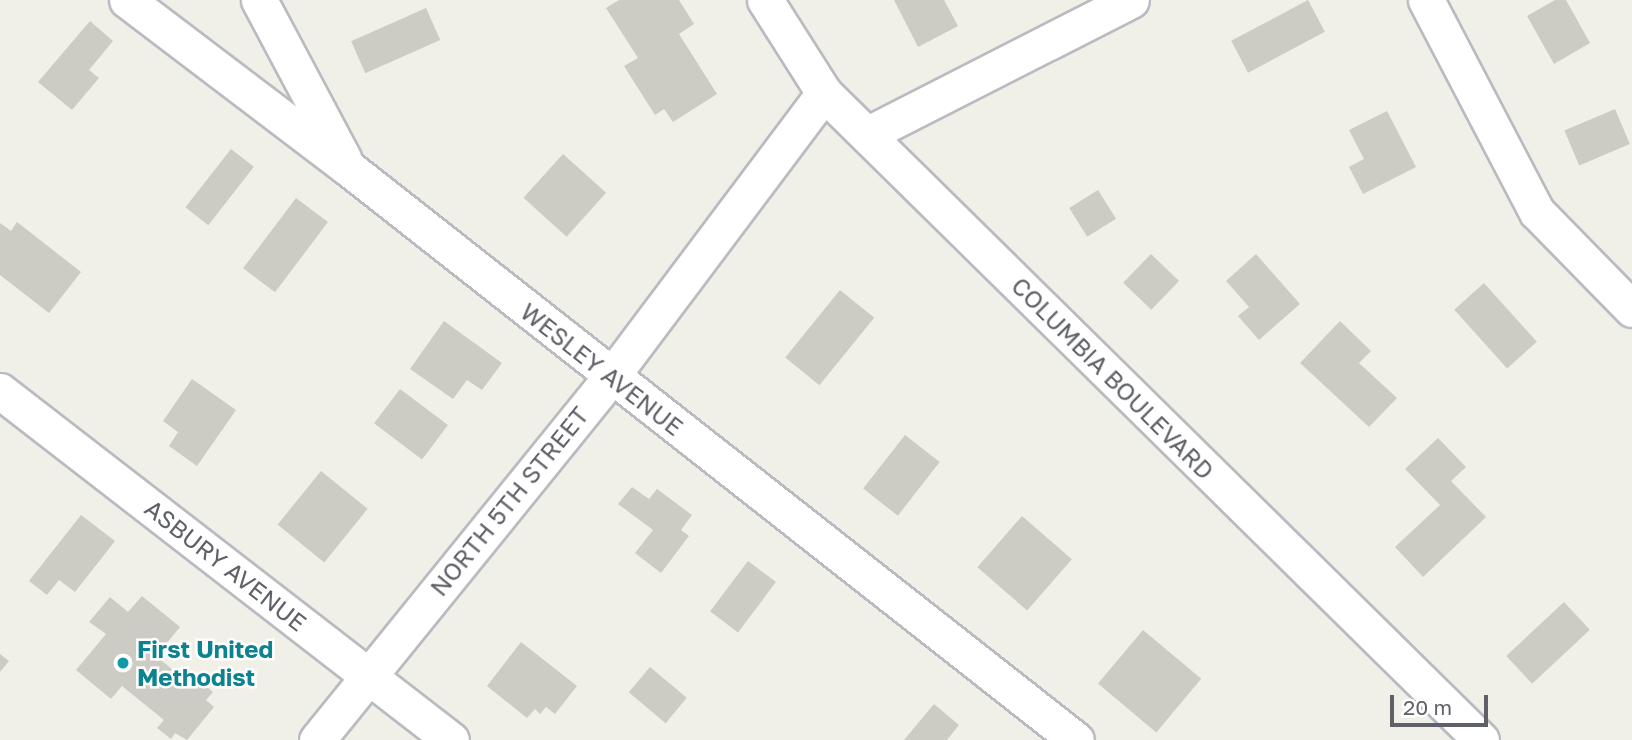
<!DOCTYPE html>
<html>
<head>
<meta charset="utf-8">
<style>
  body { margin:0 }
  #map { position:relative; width:1632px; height:740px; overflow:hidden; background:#f1f0e8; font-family:"Golos Text",sans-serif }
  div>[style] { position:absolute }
  .building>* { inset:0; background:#cccbc4; transform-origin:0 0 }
  .roads { filter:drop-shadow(2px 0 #babbc1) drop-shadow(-2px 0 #babbc1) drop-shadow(0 2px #babbc1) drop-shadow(0 -2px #babbc1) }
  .minor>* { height:35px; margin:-17.5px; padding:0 17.5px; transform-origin:17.5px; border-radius:17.5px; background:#fff }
  .dots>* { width:19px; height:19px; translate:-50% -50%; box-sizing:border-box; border:4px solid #fff; border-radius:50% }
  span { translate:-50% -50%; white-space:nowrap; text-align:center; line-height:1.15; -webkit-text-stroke:5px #fff; paint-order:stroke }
  .street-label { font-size:24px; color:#5f6168 }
  .culture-label { font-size:24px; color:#0d838f; font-weight:700 }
  .left { translate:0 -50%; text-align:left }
  .scale { position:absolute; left:1390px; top:695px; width:98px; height:32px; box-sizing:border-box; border:4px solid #5f6168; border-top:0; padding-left:9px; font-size:21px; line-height:24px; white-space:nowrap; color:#5f6168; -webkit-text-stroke:5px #fff; paint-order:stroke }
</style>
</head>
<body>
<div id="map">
  <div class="building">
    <div style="clip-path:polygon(619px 0,679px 0,694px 24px,679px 34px,717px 94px,673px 122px,664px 109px,655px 115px,624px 66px,638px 58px,606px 8px)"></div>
    <div style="clip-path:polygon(894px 0,944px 0,958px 26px,918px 47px)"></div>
    <div style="left:1308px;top:0;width:36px;height:87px;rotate:62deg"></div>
    <div style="clip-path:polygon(1555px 0,1566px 0,1590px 43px,1554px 64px,1527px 16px)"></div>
    <div style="left:426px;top:8px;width:35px;height:82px;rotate:66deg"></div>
    <div style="clip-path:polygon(90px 21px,113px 41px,89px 70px,99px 78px,72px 110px,38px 82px)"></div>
    <div style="left:1615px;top:109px;width:38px;height:55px;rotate:67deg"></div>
    <div style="clip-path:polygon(1387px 111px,1416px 167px,1363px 194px,1349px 167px,1364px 159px,1349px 130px)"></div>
    <div style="left:231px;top:149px;width:29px;height:74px;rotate:38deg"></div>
    <div style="left:563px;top:154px;width:58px;height:59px;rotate:42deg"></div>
    <div style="left:1098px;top:190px;width:34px;height:34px;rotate:58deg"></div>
    <div style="left:296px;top:198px;width:40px;height:88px;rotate:37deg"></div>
    <div style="clip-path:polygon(17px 222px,81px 272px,49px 313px,0 275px,0 223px,11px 231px)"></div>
    <div style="left:1151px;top:254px;width:39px;height:40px;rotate:44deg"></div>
    <div style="clip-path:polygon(1256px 254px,1300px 304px,1259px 340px,1238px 316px,1249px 307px,1226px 281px)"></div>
    <div style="left:1484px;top:283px;width:79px;height:40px;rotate:48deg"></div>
    <div style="left:840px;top:290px;width:44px;height:87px;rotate:39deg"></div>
    <div style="clip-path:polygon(444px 321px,502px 363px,482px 390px,467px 380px,453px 399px,410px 369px)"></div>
    <div style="clip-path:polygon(1340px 321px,1371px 351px,1359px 363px,1397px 398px,1369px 427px,1300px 363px)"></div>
    <div style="clip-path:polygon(192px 379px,236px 410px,197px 466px,169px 446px,178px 432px,163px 421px)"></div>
    <div style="left:400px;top:389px;width:60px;height:43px;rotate:37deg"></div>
    <div style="left:905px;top:435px;width:44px;height:68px;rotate:38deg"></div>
    <div style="clip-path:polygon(1438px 438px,1466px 467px,1451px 481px,1486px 517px,1423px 577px,1395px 547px,1440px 505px,1405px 469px)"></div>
    <div style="left:321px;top:471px;width:60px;height:69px;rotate:39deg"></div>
    <div style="clip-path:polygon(632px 487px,649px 499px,657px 489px,692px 515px,681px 530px,689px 536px,661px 573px,635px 553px,653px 530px,618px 504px)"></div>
    <div style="clip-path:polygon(81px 515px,115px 541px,75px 592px,59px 580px,47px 595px,29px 581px)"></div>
    <div style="left:1022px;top:516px;width:66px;height:68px;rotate:41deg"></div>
    <div style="left:748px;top:561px;width:35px;height:63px;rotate:37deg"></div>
    <div style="clip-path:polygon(142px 596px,180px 627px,156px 656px,191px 685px,196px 678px,213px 692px,206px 700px,214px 707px,187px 740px,175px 733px,171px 739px,157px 728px,164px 720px,122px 686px,111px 699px,76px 670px,106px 634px,89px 622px,110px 597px,128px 612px)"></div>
    <div style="left:1564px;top:602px;width:38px;height:79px;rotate:47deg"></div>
    <div style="left:1143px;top:630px;width:76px;height:70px;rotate:40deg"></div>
    <div style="clip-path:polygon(521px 642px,577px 686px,555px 714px,546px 707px,540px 714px,535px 709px,527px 718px,487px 686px)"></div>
    <div style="clip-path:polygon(0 654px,9px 661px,0 672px)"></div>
    <div style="left:650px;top:667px;width:48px;height:33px;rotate:40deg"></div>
    <div style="clip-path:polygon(934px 704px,959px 725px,947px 740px,904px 740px)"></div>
  </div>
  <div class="roads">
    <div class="minor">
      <div style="left:127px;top:0;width:276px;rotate:37.2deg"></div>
      <div style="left:347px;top:167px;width:927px;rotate:38.17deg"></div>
      <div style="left:259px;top:0;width:179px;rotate:62deg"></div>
      <div style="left:765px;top:0;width:110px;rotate:57.6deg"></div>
      <div style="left:824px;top:93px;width:922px;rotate:44.56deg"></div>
      <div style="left:1426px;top:0;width:239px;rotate:62.4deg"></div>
      <div style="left:1537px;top:212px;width:136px;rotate:45.6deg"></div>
      <div style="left:868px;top:134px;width:295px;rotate:-27deg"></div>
      <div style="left:0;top:391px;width:570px;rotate:37.73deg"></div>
      <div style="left:317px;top:740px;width:467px;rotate:-51deg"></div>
      <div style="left:611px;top:377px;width:355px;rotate:-53.1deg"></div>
    </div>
  </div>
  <div class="dots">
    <div style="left:123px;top:663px;background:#0f9aa8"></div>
  </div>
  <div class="street-label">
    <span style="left:602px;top:369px;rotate:38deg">WESLEY AVENUE</span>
    <span style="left:1113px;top:378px;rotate:45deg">COLUMBIA BOULEVARD</span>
    <span style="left:509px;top:501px;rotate:-51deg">NORTH 5TH STREET</span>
    <span style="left:226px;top:565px;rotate:38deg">ASBURY AVENUE</span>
  </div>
  <div class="culture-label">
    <span class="left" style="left:137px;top:663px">First United<br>Methodist</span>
  </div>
  <div class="scale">20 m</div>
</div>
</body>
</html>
